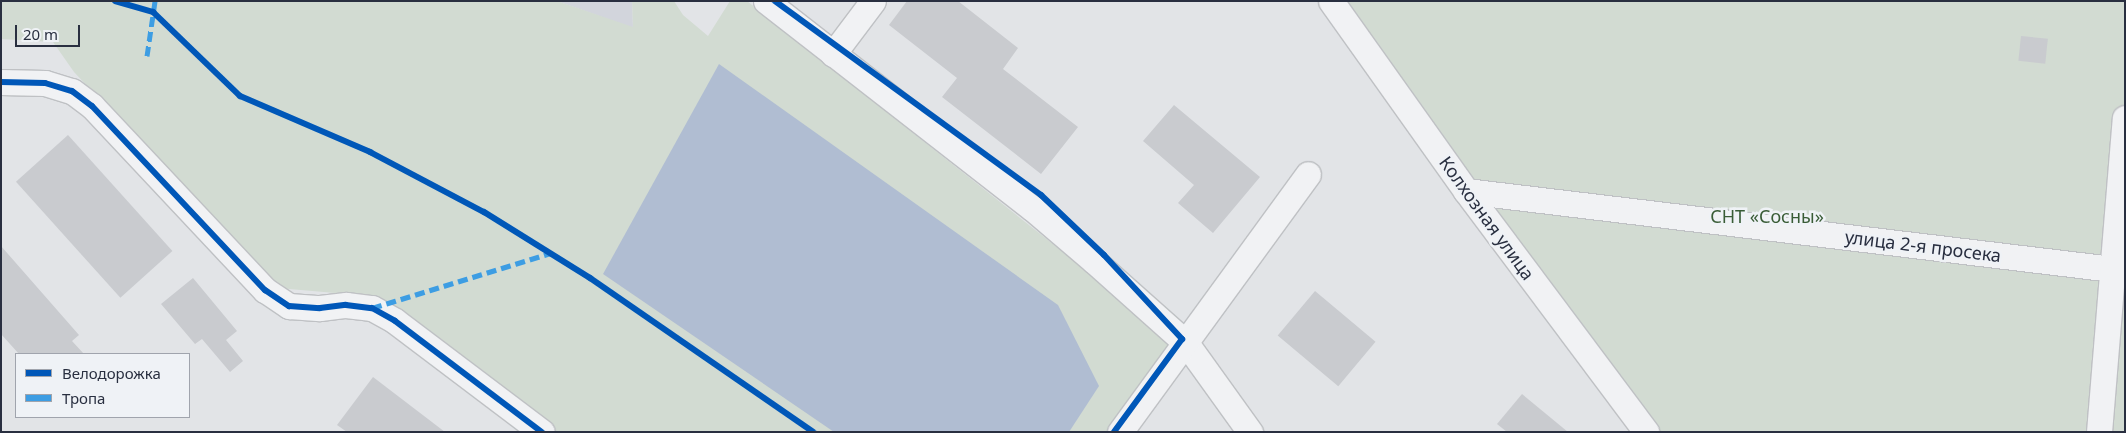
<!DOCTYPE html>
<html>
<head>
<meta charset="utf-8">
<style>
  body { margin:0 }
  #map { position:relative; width:2126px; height:433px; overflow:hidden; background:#e2e4e7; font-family:"Noto Sans",sans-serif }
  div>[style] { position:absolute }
  .built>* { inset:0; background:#d2d5dc }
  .green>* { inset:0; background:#d2dbd2 }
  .water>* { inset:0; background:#b0bdd2 }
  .building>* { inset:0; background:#c9cbcf; transform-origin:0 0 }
  .roads { filter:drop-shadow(1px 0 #bfc1c4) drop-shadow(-1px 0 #bfc1c4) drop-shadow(0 1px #bfc1c4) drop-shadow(0 -1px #bfc1c4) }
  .minor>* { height:25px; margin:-12.5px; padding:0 12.5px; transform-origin:12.5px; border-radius:12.5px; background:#f1f2f4 }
  .quiet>* { height:5px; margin-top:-2.5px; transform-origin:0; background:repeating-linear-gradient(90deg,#3d9de3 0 10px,transparent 0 15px) }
  .cycleway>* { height:6px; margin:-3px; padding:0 3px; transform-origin:3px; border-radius:3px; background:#0057b8 }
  span { translate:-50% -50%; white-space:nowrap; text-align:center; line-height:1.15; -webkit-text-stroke:5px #eff2f6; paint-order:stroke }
  .park-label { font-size:18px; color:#395c36 }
  .street-label { font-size:18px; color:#292f40 }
  .frame { position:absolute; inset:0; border:2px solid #292f40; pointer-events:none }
  .legend { position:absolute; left:15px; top:353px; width:175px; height:65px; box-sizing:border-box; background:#eff2f6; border:1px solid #a0a4ad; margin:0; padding:6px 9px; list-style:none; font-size:15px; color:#292f40 }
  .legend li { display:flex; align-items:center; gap:10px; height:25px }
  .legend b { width:25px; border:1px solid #a0a4ad }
  .scale { position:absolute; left:15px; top:25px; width:65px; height:22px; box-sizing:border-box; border:2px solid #292f40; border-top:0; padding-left:6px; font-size:15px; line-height:18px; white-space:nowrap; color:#292f40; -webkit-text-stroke:4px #eff2f6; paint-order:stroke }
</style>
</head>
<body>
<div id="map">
  <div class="built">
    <div style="clip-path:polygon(557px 1px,632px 1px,633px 28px)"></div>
  </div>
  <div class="green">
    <div style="clip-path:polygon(1px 1px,557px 1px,633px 27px,632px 1px,674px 1px,683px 15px,708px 36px,730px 1px,747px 1px,1175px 341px,1110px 432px,554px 432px,370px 296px,278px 288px,74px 72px,53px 42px,1px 39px)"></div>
    <div style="clip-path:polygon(1345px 1px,2125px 1px,2125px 432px,1656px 432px)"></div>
  </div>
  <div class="water">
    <div style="clip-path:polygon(719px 64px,1058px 305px,1099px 386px,1069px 432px,834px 432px,603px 274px)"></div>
  </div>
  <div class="building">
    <div style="clip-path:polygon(907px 1px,958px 1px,1018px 48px,1003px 69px,1078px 127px,1041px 174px,942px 97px,957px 78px,889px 25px)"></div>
    <div style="left:2021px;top:36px;width:27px;height:25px;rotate:6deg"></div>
    <div style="clip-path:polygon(1174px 105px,1260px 177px,1213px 233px,1178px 203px,1194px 185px,1143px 141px)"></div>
    <div style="left:68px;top:135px;width:156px;height:70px;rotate:48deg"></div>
    <div style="clip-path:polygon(1px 246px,79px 335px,72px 341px,84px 354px,19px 354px,1px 334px)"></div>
    <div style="clip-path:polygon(193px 278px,237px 331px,226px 340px,243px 361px,230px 372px,202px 339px,195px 344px,161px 304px)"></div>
    <div style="left:1315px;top:291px;width:79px;height:58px;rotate:40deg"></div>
    <div style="clip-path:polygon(373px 377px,445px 432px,347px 432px,337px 425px)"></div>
    <div style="clip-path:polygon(1522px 394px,1568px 432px,1507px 432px,1497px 424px)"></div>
  </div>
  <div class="roads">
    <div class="minor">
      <div style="left:766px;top:1px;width:337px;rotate:37.9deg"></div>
      <div style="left:1032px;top:208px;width:82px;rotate:40.5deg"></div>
      <div style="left:1094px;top:261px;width:123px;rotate:41.7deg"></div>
      <div style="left:1186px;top:343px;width:110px;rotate:54.3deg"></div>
      <div style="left:1331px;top:1px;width:233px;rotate:54.6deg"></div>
      <div style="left:1466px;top:191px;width:301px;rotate:53.2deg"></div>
      <div style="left:833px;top:54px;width:66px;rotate:-53deg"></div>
      <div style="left:1px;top:82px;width:44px;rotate:1.3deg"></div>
      <div style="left:45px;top:83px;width:28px;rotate:17deg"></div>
      <div style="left:72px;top:91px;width:25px;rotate:37deg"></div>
      <div style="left:92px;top:106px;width:253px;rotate:46.8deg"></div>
      <div style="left:265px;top:290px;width:29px;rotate:34deg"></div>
      <div style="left:289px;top:306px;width:31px;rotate:4deg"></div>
      <div style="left:320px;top:308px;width:26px;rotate:-7deg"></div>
      <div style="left:346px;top:305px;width:26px;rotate:7deg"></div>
      <div style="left:372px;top:308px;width:26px;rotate:29deg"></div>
      <div style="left:395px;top:321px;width:184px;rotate:37.1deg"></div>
      <div style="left:1466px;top:191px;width:651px;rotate:6.88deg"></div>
      <div style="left:1120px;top:432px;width:319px;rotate:-53.9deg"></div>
      <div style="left:2099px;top:432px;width:315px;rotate:-85.3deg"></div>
    </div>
  </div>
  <div class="quiet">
    <div style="left:147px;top:56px;width:56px;rotate:-81.7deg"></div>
    <div style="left:372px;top:308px;width:187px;rotate:-17.1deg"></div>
  </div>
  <div class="cycleway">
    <div style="left:115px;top:1px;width:40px;rotate:16deg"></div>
    <div style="left:153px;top:12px;width:121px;rotate:44deg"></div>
    <div style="left:240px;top:96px;width:142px;rotate:23.3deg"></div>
    <div style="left:370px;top:152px;width:129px;rotate:27.8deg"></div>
    <div style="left:484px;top:212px;width:125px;rotate:31.9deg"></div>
    <div style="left:590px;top:278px;width:271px;rotate:34.6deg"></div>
    <div style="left:775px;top:1px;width:329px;rotate:36.1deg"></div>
    <div style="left:1041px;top:195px;width:87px;rotate:43.6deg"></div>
    <div style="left:1104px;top:255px;width:115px;rotate:47.1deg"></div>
    <div style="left:1182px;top:339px;width:115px;rotate:126.2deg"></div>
    <div style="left:1px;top:82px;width:44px;rotate:1.3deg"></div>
    <div style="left:45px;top:83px;width:28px;rotate:17deg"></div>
    <div style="left:72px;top:91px;width:25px;rotate:37deg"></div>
    <div style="left:92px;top:106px;width:253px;rotate:46.8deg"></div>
    <div style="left:265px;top:290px;width:29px;rotate:34deg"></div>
    <div style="left:289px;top:306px;width:31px;rotate:4deg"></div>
    <div style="left:320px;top:308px;width:26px;rotate:-7deg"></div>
    <div style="left:346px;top:305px;width:26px;rotate:7deg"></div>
    <div style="left:372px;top:308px;width:26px;rotate:29deg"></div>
    <div style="left:395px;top:321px;width:184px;rotate:37.1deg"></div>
  </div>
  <div class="park-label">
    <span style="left:1767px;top:216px">СНТ «Сосны»</span>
  </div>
  <div class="street-label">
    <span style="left:1487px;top:218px;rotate:54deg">Колхозная улица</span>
    <span style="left:1923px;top:246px;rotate:7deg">улица 2-я просека</span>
  </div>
  <div class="frame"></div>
  <ul class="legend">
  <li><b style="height:6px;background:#0057b8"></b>Велодорожка</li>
  <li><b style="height:6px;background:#3d9de3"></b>Тропа</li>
  </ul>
  <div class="scale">20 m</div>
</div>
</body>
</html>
